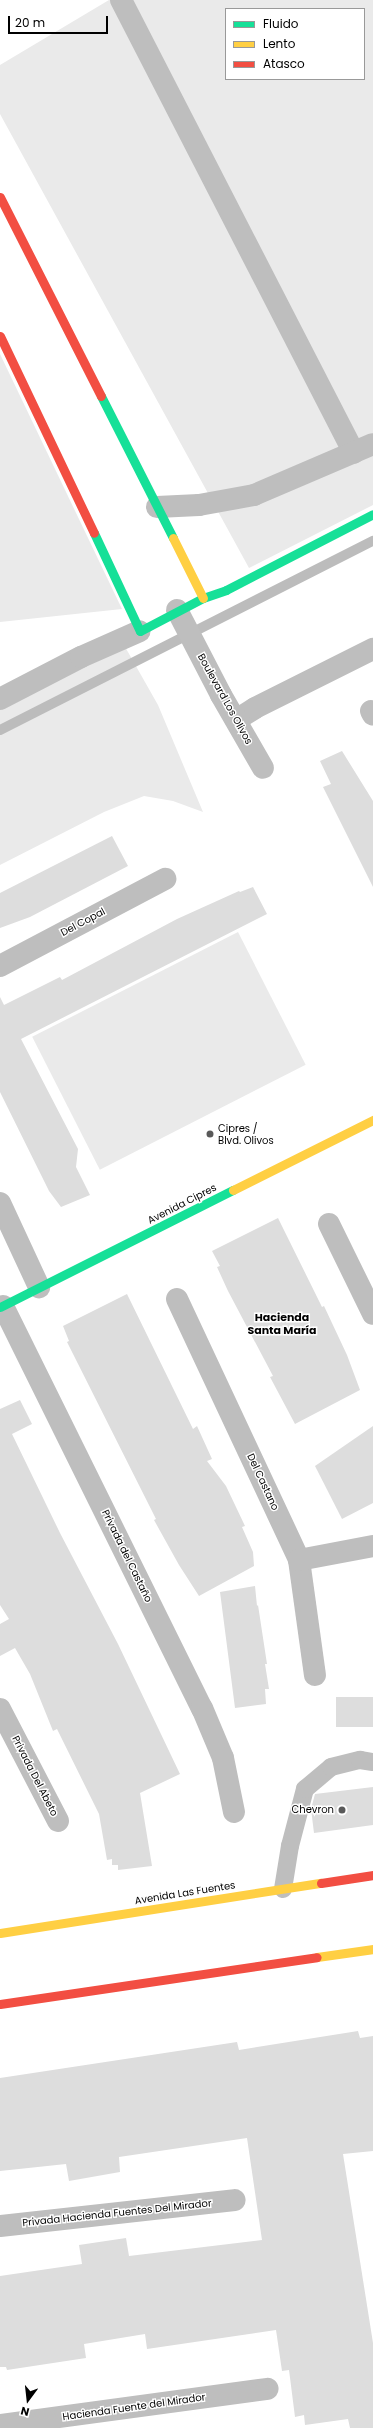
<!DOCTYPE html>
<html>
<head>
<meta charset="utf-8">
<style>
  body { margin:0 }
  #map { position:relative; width:373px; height:2428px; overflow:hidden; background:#fff; font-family:Poppins,sans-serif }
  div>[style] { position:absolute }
  .green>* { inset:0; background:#eaeaea; transform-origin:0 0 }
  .stream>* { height:10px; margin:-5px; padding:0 5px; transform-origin:5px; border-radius:5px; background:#bcbcbc }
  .building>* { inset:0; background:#ddd; transform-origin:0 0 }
  .lane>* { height:18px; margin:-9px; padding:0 9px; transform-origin:9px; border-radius:9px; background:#bebebe }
  .street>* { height:22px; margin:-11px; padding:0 11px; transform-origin:11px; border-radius:11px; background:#bebebe }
  .fast>* { height:9px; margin:-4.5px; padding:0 4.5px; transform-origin:4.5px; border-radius:4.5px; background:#16e098 }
  .slow>* { height:9px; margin:-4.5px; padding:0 4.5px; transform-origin:4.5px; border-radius:4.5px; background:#ffcf43 }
  .jam>* { height:9px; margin:-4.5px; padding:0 4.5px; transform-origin:4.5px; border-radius:4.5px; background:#f24e42 }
  .dots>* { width:11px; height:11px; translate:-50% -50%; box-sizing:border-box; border:2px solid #fff; border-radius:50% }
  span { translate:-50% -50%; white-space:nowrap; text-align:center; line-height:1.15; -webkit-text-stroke:3px #fff; paint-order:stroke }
  .street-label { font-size:10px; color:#000 }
  .poi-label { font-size:10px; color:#000 }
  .left { translate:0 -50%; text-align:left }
  .right { translate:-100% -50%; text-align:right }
  .neighbourhood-label { font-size:11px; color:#000; font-weight:700 }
  .legend { position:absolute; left:225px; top:8px; width:140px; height:72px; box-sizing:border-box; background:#fff; border:1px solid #999; margin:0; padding:5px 7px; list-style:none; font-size:12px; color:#000 }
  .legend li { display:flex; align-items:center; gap:8px; height:20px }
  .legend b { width:20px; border:1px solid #999 }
  .north { position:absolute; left:8px; top:2380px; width:40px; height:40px; -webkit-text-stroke:3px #fff; paint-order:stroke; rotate:195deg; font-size:11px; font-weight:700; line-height:16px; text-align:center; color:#000 }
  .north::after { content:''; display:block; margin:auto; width:14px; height:18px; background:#000; clip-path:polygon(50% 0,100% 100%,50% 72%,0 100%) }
  .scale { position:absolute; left:8px; top:16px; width:100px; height:18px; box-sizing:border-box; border:2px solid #000; border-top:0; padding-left:5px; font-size:12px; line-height:14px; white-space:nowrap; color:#000; -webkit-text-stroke:3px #fff; paint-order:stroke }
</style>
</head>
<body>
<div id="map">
  <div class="green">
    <div style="clip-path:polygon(evenodd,109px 0,373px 0,373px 505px,249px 568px,0 114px,0 65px,109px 0,226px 9px,364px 9px,364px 79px,226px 79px,226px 9px)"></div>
    <div style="clip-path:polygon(0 354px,122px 609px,0 622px)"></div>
    <div style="clip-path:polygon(124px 645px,158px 705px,203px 812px,173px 801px,144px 796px,104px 812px,0 865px,0 710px)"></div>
    <div style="left:238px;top:932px;width:149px;height:231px;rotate:63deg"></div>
  </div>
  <div class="stream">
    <div style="left:0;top:730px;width:418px;rotate:-26.9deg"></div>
  </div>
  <div class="building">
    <div style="clip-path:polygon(342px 751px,373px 801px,373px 887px,323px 787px,331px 784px,320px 761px)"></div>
    <div style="clip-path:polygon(112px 836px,128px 866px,30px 917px,0 928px,0 893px)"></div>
    <div style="clip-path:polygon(253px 887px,267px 914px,21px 1039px,78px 1149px,76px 1167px,90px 1195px,61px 1207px,49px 1191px,0 1092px,0 997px,4px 1005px,60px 977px,62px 980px,177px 919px,239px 891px,240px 892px)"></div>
    <div style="clip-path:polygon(278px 1218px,322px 1307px,324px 1306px,347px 1355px,360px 1390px,295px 1424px,270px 1377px,273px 1376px,228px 1291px,217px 1267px,220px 1266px,212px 1251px)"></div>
    <div style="clip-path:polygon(127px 1294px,193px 1429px,197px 1426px,212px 1459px,207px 1461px,226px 1486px,245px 1526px,242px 1527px,253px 1552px,254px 1566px,199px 1596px,179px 1565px,154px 1520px,156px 1519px,67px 1342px,69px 1341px,63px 1326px)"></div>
    <div style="clip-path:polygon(20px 1400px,32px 1424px,12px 1434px,60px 1533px,118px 1644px,180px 1774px,140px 1793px,152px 1866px,118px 1870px,118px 1865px,112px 1865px,112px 1859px,107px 1860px,99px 1814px,57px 1729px,53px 1731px,30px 1674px,15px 1648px,0 1656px,0 1624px,9px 1619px,0 1605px,0 1409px)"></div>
    <div style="clip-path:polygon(373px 1426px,373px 1503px,342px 1519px,315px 1466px)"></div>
    <div style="clip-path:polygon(255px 1586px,257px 1606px,258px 1605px,267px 1664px,265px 1664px,269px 1689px,265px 1689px,266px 1704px,235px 1708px,220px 1592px)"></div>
    <div style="left:373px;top:1697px;width:30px;height:37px;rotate:90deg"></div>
    <div style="clip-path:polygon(373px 1787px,373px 1825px,314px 1833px,311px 1809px,315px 1794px)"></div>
    <div style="clip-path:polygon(358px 2031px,360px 2038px,373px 2036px,373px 2151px,343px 2154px,373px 2343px,373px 2428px,350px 2428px,348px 2419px,305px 2425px,304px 2415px,295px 2417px,289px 2370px,282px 2371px,276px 2330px,147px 2349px,145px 2334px,84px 2344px,86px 2358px,7px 2370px,6px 2367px,0 2367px,0 2276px,82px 2264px,79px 2245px,126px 2238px,129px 2256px,262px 2240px,247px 2138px,119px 2157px,120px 2172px,69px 2181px,66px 2164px,0 2171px,0 2078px,237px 2042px,239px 2050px)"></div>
  </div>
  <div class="lane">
    <div style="left:283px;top:1889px;width:44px;rotate:-80.8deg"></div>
    <div style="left:290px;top:1846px;width:59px;rotate:-75.3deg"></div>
    <div style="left:305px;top:1789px;width:34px;rotate:-40deg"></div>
    <div style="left:331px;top:1767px;width:30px;rotate:-14deg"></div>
    <div style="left:360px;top:1760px;width:13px;rotate:9deg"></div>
  </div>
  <div class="street">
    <div style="left:121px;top:0;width:509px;rotate:62.78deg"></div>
    <div style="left:157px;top:507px;width:42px;rotate:-2.7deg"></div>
    <div style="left:199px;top:505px;width:56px;rotate:-10.3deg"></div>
    <div style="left:254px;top:495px;width:129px;rotate:-23.2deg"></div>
    <div style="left:177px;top:610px;width:96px;rotate:62.6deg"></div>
    <div style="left:221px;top:695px;width:84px;rotate:60.1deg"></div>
    <div style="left:0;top:699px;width:91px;rotate:-27.4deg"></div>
    <div style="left:81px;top:657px;width:64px;rotate:-23.8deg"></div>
    <div style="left:371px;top:711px;width:4px;rotate:63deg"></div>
    <div style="left:236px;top:720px;width:22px;rotate:-32deg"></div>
    <div style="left:255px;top:708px;width:132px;rotate:-26.6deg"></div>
    <div style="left:0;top:966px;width:187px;rotate:-27.8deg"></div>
    <div style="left:0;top:1203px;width:93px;rotate:65.1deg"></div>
    <div style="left:329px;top:1224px;width:100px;rotate:63.9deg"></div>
    <div style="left:177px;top:1299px;width:288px;rotate:64.9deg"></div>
    <div style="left:299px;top:1560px;width:116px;rotate:82.1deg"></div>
    <div style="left:3px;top:1306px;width:449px;rotate:63.7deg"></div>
    <div style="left:202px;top:1708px;width:54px;rotate:67.2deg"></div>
    <div style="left:223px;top:1758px;width:55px;rotate:78.5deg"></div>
    <div style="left:299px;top:1560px;width:75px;rotate:-10.7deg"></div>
    <div style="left:0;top:1709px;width:126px;rotate:62.6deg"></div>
    <div style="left:0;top:2226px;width:236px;rotate:-6.3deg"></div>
    <div style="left:0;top:2425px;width:270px;rotate:-7.7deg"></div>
  </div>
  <div class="fast">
    <div style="left:101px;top:396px;width:159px;rotate:63.1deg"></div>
    <div style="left:94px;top:533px;width:108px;rotate:64.9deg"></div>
    <div style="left:140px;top:631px;width:71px;rotate:-27.6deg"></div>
    <div style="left:203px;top:598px;width:24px;rotate:-19deg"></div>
    <div style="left:226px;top:590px;width:165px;rotate:-27.3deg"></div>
    <div style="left:0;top:1307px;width:261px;rotate:-26.7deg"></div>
  </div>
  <div class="slow">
    <div style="left:173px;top:538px;width:67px;rotate:63.4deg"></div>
    <div style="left:233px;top:1190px;width:157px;rotate:-26.6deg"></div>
    <div style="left:0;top:1933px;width:325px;rotate:-8.9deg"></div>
    <div style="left:317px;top:1957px;width:57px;rotate:-8.1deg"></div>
  </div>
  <div class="jam">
    <div style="left:0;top:197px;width:223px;rotate:63.1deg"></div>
    <div style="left:0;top:336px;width:218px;rotate:64.5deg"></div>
    <div style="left:321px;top:1883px;width:53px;rotate:-8.7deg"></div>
    <div style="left:0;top:2004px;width:320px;rotate:-8.4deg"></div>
  </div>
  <div class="dots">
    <div style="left:210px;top:1134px;background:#595959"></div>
    <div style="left:342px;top:1810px;background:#595959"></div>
  </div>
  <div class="street-label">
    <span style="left:225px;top:699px;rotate:61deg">Boulevard Los Olivos</span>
    <span style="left:83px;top:922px;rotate:-28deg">Del Copal</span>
    <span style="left:182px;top:1204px;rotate:-27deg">Avenida Cipres</span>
    <span style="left:263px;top:1482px;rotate:65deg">Del Castano</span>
    <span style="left:127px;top:1556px;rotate:64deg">Privada del Castaño</span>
    <span style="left:35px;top:1776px;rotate:63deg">Privada Del Abeto</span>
    <span style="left:185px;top:1893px;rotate:-9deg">Avenida Las Fuentes</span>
    <span style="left:117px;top:2213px;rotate:-6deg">Privada Hacienda Fuentes Del Mirador</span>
    <span style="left:134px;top:2407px;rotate:-8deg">Hacienda Fuente del Mirador</span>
  </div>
  <div class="poi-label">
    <span class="left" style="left:218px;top:1134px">Cipres /<br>Blvd. Olivos</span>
    <span class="right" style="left:334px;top:1810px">Chevron</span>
  </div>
  <div class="neighbourhood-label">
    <span style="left:282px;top:1324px">Hacienda<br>Santa María</span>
  </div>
  <ul class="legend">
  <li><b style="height:5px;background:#16e098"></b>Fluido</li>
  <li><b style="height:5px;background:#ffcf43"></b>Lento</li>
  <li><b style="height:5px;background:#f24e42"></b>Atasco</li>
  </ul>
  <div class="north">N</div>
  <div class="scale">20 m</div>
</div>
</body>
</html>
